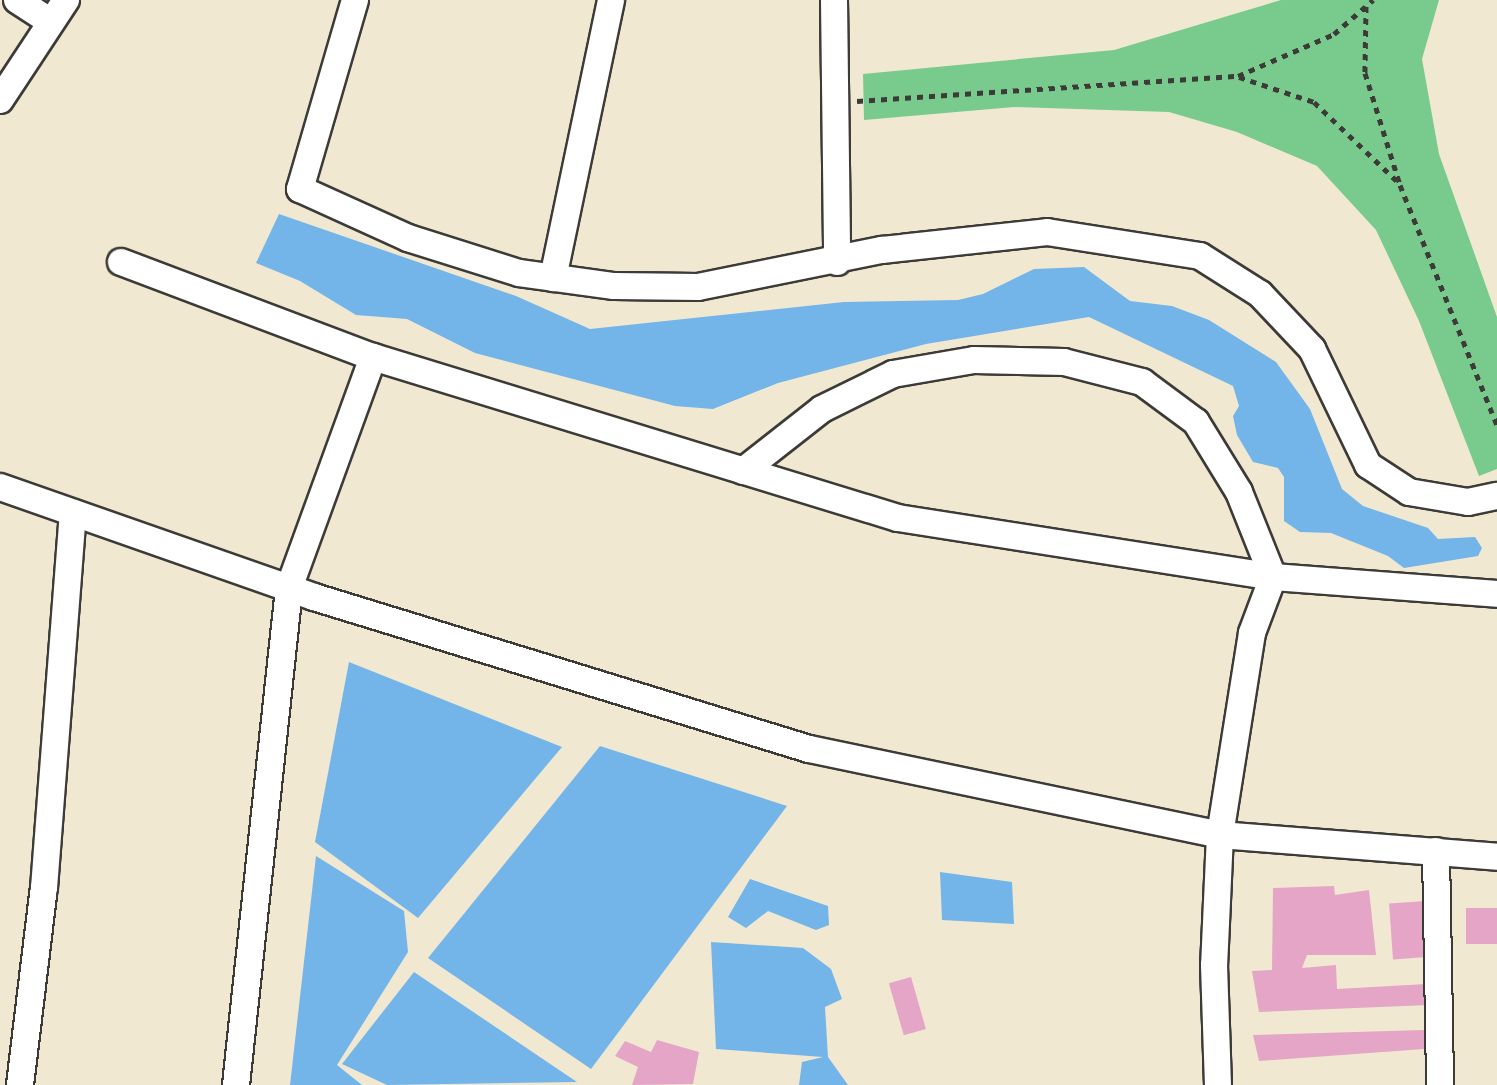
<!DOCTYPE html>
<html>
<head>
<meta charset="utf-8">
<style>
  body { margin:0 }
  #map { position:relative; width:1497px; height:1085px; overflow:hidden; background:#f1e8d2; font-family:Vollkorn,serif }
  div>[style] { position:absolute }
  .green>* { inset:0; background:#79cb8d }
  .water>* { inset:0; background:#73b5e8 }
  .building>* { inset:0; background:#e4a5c7; transform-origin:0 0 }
  .path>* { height:5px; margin-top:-2.5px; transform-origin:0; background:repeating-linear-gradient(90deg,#3c3b37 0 6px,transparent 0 12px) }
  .roads { filter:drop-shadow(2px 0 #3c3b37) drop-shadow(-2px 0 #3c3b37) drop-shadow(0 2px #3c3b37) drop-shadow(0 -2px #3c3b37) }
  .street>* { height:26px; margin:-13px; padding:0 13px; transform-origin:13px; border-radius:13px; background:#fff }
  span { translate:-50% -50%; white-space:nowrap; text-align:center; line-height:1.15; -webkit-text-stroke:8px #f6f6f2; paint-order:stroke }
</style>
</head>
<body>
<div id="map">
  <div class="green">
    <div style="clip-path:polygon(1281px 0,1439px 0,1422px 59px,1439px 154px,1497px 317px,1497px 469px,1479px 476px,1419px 321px,1376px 230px,1317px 166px,1237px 132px,1169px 112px,1014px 107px,864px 120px,863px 74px,1114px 50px)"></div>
  </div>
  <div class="water">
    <div style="clip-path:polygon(279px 214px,516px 296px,590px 329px,844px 302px,958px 300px,983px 294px,1034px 269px,1084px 267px,1130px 301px,1172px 306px,1209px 320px,1276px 362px,1310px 409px,1342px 489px,1363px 506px,1428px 528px,1438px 539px,1475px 537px,1482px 548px,1478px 556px,1404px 568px,1388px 556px,1331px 533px,1300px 532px,1284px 521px,1284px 477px,1278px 468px,1253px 462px,1237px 435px,1233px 416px,1239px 406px,1233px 386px,1089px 317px,926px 344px,778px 383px,713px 409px,675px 406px,475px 353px,407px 319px,356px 315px,300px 281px,256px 263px)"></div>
    <div style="clip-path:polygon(349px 662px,562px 747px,418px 918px,315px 842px)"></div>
    <div style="clip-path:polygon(600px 746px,787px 806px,591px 1069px,428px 958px)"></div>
    <div style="clip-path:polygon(316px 856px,404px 911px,408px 952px,337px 1065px,362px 1085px,290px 1085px)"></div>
    <div style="clip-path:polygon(940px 872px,1012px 882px,1014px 924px,942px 920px)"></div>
    <div style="clip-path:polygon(750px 879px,828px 906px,829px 925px,816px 930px,768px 911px,746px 928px,728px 917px)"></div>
    <div style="clip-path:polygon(711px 942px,803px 948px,831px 969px,842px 999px,825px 1007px,828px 1057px,848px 1085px,799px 1085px,802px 1062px,823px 1057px,716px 1049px)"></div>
    <div style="clip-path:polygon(414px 972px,577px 1082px,387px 1085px,342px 1064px)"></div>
  </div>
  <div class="building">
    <div style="clip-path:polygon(1334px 886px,1335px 895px,1369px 890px,1376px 955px,1307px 955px,1302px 968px,1336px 965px,1337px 989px,1426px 984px,1429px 1005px,1259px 1012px,1252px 971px,1272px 970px,1273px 888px)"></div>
    <div style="left:1426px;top:901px;width:56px;height:37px;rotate:86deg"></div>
    <div style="left:1466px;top:908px;width:31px;height:36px"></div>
    <div style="left:911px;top:977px;width:54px;height:23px;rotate:74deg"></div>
    <div style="clip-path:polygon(1424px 1030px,1424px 1049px,1259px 1061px,1253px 1035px)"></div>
    <div style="clip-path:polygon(657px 1040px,699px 1052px,693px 1084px,632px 1085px,638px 1067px,615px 1056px,625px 1041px,651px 1052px)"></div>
  </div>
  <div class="path">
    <div style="left:1366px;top:6px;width:67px;rotate:90.9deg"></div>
    <div style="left:1365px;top:73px;width:117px;rotate:72.6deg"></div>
    <div style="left:1400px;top:185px;width:259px;rotate:68deg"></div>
    <div style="left:1239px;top:77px;width:79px;rotate:18.4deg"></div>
    <div style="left:1314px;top:102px;width:119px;rotate:43.6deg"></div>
    <div style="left:857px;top:101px;width:382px;rotate:-3.8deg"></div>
    <div style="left:1238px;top:76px;width:105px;rotate:-23.6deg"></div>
    <div style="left:1334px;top:34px;width:52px;rotate:-41.1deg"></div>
  </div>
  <div class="roads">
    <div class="street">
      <div style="left:17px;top:0;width:40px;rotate:32.9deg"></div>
      <div style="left:355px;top:0;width:197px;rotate:106.2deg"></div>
      <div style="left:300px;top:189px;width:119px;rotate:24.4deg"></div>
      <div style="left:408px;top:238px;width:116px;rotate:17.5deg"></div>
      <div style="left:519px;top:273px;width:96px;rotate:7.8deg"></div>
      <div style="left:614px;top:286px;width:84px;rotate:0.7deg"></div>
      <div style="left:698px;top:287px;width:188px;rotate:-11.4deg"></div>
      <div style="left:882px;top:250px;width:166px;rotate:-6.2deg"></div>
      <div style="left:1047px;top:232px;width:155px;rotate:8.9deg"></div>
      <div style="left:1200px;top:256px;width:71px;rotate:32.3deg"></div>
      <div style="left:1260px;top:294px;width:76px;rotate:46.6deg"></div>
      <div style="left:1312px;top:349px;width:129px;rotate:64.2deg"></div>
      <div style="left:1368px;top:465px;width:49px;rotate:33.4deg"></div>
      <div style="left:1409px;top:492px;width:60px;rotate:9.6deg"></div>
      <div style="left:1468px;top:502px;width:30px;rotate:-12deg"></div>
      <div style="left:834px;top:0;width:262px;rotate:89.3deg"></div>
      <div style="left:0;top:100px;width:120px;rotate:-56.6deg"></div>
      <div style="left:121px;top:262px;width:269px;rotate:20.7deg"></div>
      <div style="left:373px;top:357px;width:549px;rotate:17.05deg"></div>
      <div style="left:898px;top:518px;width:380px;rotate:8.9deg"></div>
      <div style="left:1273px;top:577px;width:225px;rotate:4.3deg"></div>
      <div style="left:553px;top:278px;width:284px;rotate:-78.2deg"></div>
      <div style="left:743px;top:471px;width:100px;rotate:-38.1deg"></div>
      <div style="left:822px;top:409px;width:79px;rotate:-26.2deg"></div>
      <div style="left:893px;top:374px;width:82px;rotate:-9.8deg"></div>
      <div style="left:974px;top:360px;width:90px;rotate:1.3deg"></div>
      <div style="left:1064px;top:362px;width:81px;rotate:14.4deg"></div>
      <div style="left:1142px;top:382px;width:67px;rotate:36.5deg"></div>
      <div style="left:1196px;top:422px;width:82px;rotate:58.4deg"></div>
      <div style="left:1239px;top:492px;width:92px;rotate:68.2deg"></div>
      <div style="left:1273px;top:577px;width:60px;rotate:110.6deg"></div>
      <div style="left:1252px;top:633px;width:205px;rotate:99deg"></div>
      <div style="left:1220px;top:835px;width:130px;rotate:92.6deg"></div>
      <div style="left:1214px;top:965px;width:120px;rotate:88.1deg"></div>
      <div style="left:0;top:487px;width:333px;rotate:19.3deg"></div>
      <div style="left:314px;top:597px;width:518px;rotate:17.07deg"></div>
      <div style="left:809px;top:749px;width:420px;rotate:11.8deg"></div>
      <div style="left:1220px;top:835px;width:278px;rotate:4.5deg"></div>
      <div style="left:1436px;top:851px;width:234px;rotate:89deg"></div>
      <div style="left:20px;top:1085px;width:198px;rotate:-83.1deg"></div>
      <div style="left:44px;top:888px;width:376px;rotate:-85.6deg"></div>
      <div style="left:236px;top:1085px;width:500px;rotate:-83.9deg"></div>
      <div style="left:289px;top:588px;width:246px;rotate:-70deg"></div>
    </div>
  </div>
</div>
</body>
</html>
